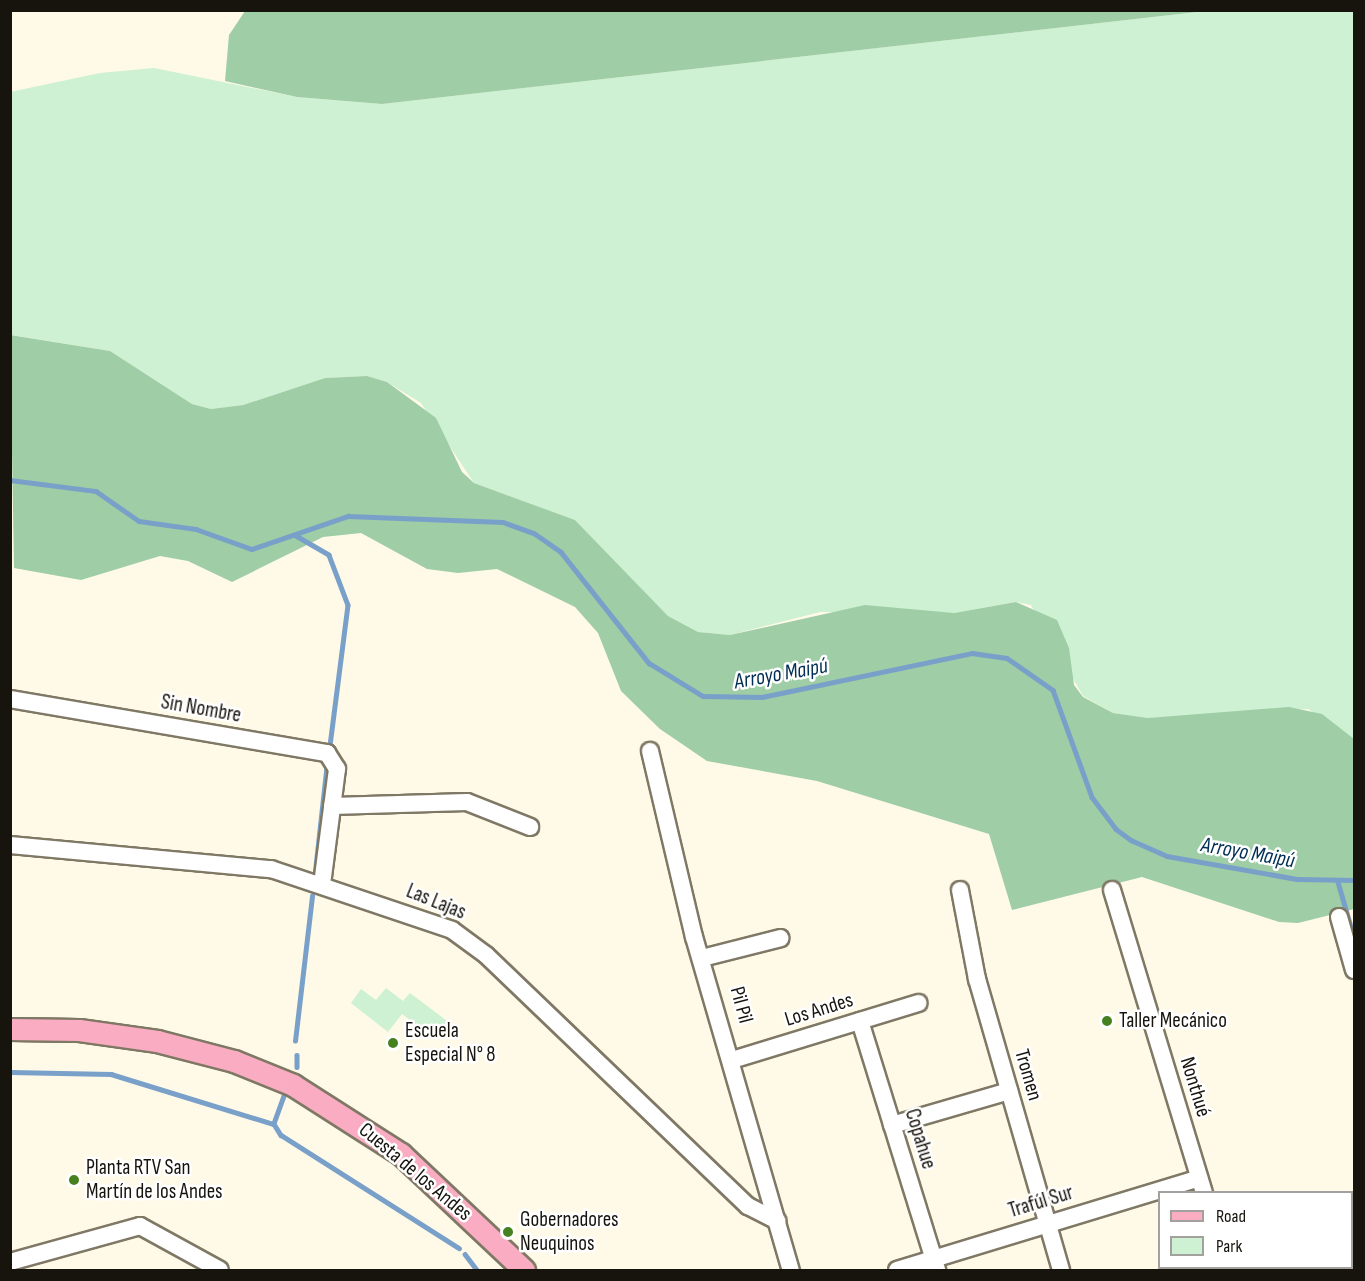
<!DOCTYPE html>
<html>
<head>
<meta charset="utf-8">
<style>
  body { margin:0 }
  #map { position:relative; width:1365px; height:1281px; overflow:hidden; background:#fff9e8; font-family:"Sofia Sans Condensed",sans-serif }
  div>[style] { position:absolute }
  .green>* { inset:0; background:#cdf1d2 }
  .forest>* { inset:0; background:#9ecda6 }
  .stream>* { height:4.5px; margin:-2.25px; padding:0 2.25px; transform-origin:2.25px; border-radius:2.25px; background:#79a0c9 }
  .roads { filter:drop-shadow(2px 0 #7f7865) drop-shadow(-2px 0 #7f7865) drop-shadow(0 2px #7f7865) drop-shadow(0 -2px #7f7865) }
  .minor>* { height:16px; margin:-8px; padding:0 8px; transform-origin:8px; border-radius:8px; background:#fff }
  .major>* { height:21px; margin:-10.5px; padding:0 10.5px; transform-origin:10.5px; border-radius:10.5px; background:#faadc2 }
  .dots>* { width:16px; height:16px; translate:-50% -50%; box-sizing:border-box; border:3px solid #fff; border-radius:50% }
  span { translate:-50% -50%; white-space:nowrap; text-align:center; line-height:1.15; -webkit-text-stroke:5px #fff; paint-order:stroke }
  .street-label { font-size:21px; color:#17140d }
  .poi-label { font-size:21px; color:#17140d }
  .left { translate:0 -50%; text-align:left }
  .water-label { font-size:22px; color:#002e54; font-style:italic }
  .frame { position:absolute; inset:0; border:12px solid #17140d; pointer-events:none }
  .legend { position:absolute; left:1158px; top:1191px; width:195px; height:78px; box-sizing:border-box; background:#fff; border:2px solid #a2a19e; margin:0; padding:8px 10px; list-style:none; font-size:18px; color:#17140d }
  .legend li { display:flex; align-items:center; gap:12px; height:30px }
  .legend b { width:30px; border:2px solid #a2a19e }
</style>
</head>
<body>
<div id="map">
  <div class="green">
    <div style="clip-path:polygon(1206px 11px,1354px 11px,1354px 739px,1308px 709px,1148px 718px,1113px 713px,1083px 696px,1031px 605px,1016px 602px,954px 613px,820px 612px,730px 635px,698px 632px,668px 616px,575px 520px,474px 483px,421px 403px,387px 382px,367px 376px,325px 378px,243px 405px,211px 409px,192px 404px,110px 351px,11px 335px,10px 92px,100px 73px,154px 68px,297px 97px,382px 104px)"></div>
    <div style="clip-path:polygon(386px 988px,403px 1001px,410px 993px,447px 1021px,434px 1038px,402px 1014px,388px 1032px,351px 1003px,361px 989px,376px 1000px)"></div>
  </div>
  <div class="forest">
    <div style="clip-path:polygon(245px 11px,245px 10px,1206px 11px,382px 104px,297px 97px,225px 81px,229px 35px)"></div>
    <div style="clip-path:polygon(10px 335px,110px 351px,192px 404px,211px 409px,243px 405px,325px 378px,367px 376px,387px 382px,436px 418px,462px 472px,474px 483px,575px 520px,668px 616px,698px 632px,730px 635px,865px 605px,954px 613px,1016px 602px,1057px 620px,1069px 648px,1074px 685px,1083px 697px,1113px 713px,1148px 718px,1289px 707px,1322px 714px,1354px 739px,1354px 909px,1298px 923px,1279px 922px,1142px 877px,1012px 910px,989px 834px,817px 781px,707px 761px,660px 729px,621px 691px,598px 633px,575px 607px,497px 569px,458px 573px,427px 569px,361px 533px,323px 537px,232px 582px,188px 561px,160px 556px,81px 580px,14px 568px)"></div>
  </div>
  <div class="stream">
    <div style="left:10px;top:480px;width:87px;rotate:7.3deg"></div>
    <div style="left:96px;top:491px;width:52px;rotate:34.9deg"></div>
    <div style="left:139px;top:521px;width:58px;rotate:8deg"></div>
    <div style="left:196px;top:529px;width:59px;rotate:19.7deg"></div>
    <div style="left:252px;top:549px;width:102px;rotate:-19deg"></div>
    <div style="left:348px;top:516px;width:155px;rotate:2.2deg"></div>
    <div style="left:503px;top:522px;width:33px;rotate:20deg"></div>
    <div style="left:534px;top:533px;width:33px;rotate:35deg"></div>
    <div style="left:561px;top:552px;width:142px;rotate:51.6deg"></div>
    <div style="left:649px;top:663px;width:63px;rotate:31.4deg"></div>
    <div style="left:703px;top:696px;width:59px;rotate:1deg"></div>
    <div style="left:762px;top:697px;width:215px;rotate:-11.8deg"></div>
    <div style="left:972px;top:653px;width:35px;rotate:8deg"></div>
    <div style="left:1007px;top:658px;width:56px;rotate:34.8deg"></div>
    <div style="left:1053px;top:690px;width:114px;rotate:70deg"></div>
    <div style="left:1092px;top:797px;width:40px;rotate:53deg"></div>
    <div style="left:1116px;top:829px;width:19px;rotate:36deg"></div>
    <div style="left:1131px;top:840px;width:39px;rotate:24deg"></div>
    <div style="left:1167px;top:856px;width:133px;rotate:10deg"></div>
    <div style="left:1298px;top:879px;width:56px;rotate:1deg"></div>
    <div style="left:295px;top:535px;width:39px;rotate:30deg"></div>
    <div style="left:329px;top:555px;width:53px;rotate:69.2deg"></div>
    <div style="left:348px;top:605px;width:142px;rotate:97.3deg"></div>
    <div style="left:315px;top:871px;width:109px;rotate:-83.7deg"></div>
    <div style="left:1338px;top:882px;width:57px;rotate:73.8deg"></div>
    <div style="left:295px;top:1041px;width:146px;rotate:-83.3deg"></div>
    <div style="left:297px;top:1055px;width:12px;rotate:90deg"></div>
    <div style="left:10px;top:1072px;width:101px;rotate:1.1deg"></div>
    <div style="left:111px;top:1074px;width:170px;rotate:17.1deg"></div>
    <div style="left:284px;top:1096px;width:30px;rotate:110deg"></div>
    <div style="left:274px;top:1124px;width:13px;rotate:58deg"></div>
    <div style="left:281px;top:1135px;width:211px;rotate:32.4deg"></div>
    <div style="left:465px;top:1254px;width:20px;rotate:53deg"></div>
  </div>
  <div class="roads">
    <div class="minor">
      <div style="left:10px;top:699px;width:322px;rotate:9.7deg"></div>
      <div style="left:327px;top:753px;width:19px;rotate:58deg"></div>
      <div style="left:337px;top:769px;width:116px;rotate:97.4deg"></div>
      <div style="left:650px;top:751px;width:191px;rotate:76.7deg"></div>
      <div style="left:694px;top:937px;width:347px;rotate:73.8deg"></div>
      <div style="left:332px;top:806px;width:135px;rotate:-1.7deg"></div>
      <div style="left:467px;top:802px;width:68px;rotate:21.6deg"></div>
      <div style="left:10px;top:845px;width:262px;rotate:5.3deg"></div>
      <div style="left:271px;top:869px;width:191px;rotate:18.6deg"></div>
      <div style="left:452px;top:930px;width:42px;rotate:36.3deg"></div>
      <div style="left:486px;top:955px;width:363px;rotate:43.8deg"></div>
      <div style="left:748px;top:1206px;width:33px;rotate:27deg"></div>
      <div style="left:960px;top:890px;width:91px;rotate:79.2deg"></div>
      <div style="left:977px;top:979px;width:303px;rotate:73.9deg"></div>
      <div style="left:1112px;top:890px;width:316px;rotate:73.1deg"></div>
      <div style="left:1339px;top:917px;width:55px;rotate:74.2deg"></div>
      <div style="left:702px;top:958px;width:81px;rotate:-14.2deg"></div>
      <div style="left:860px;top:1021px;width:261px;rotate:72.8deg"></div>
      <div style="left:732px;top:1060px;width:195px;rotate:-17deg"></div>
      <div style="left:892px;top:1125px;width:122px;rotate:-16.2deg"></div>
      <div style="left:1352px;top:1220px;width:2px;rotate:-27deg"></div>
      <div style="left:10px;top:1262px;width:135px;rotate:-15.5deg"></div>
      <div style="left:140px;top:1226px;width:91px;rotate:28.8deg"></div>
      <div style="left:1226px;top:1268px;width:2px;rotate:63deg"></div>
      <div style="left:897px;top:1270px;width:316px;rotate:-16.9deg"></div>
    </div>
    <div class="major">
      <div style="left:10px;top:1029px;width:69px;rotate:0.8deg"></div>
      <div style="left:79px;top:1030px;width:79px;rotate:8deg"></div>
      <div style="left:157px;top:1041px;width:80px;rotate:14.6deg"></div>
      <div style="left:234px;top:1061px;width:64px;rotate:22.1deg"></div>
      <div style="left:293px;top:1085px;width:128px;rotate:32.6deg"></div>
      <div style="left:401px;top:1154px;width:169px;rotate:43.3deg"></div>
    </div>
  </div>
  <div class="dots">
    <div style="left:1107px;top:1021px;background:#45811e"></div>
    <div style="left:393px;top:1043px;background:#45811e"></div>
    <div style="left:74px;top:1180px;background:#45811e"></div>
    <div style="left:508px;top:1232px;background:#45811e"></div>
  </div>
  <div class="street-label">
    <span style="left:201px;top:709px;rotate:10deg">Sin Nombre</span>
    <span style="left:436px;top:902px;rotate:22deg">Las Lajas</span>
    <span style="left:741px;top:1005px;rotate:75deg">Pil Pil</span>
    <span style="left:819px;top:1010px;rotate:-17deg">Los Andes</span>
    <span style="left:1028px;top:1075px;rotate:74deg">Tromen</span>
    <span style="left:1195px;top:1087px;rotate:73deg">Nonthué</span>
    <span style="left:920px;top:1139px;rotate:73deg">Copahue</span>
    <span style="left:415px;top:1172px;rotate:40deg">Cuesta de los Andes</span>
    <span style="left:1041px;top:1202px;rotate:-17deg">Trafúl Sur</span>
  </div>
  <div class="poi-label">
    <span class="left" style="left:1119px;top:1021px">Taller Mecánico</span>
    <span class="left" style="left:405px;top:1043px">Escuela<br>Especial N° 8</span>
    <span class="left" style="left:86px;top:1180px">Planta RTV San<br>Martín de los Andes</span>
    <span class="left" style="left:520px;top:1232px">Gobernadores<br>Neuquinos</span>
  </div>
  <div class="water-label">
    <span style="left:781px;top:674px;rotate:-10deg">Arroyo Maipú</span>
    <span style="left:1248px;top:853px;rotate:10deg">Arroyo Maipú</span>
  </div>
  <div class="frame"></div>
  <ul class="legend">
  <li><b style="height:8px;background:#faadc2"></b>Road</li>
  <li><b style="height:16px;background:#cdf1d2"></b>Park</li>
  </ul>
</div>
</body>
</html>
